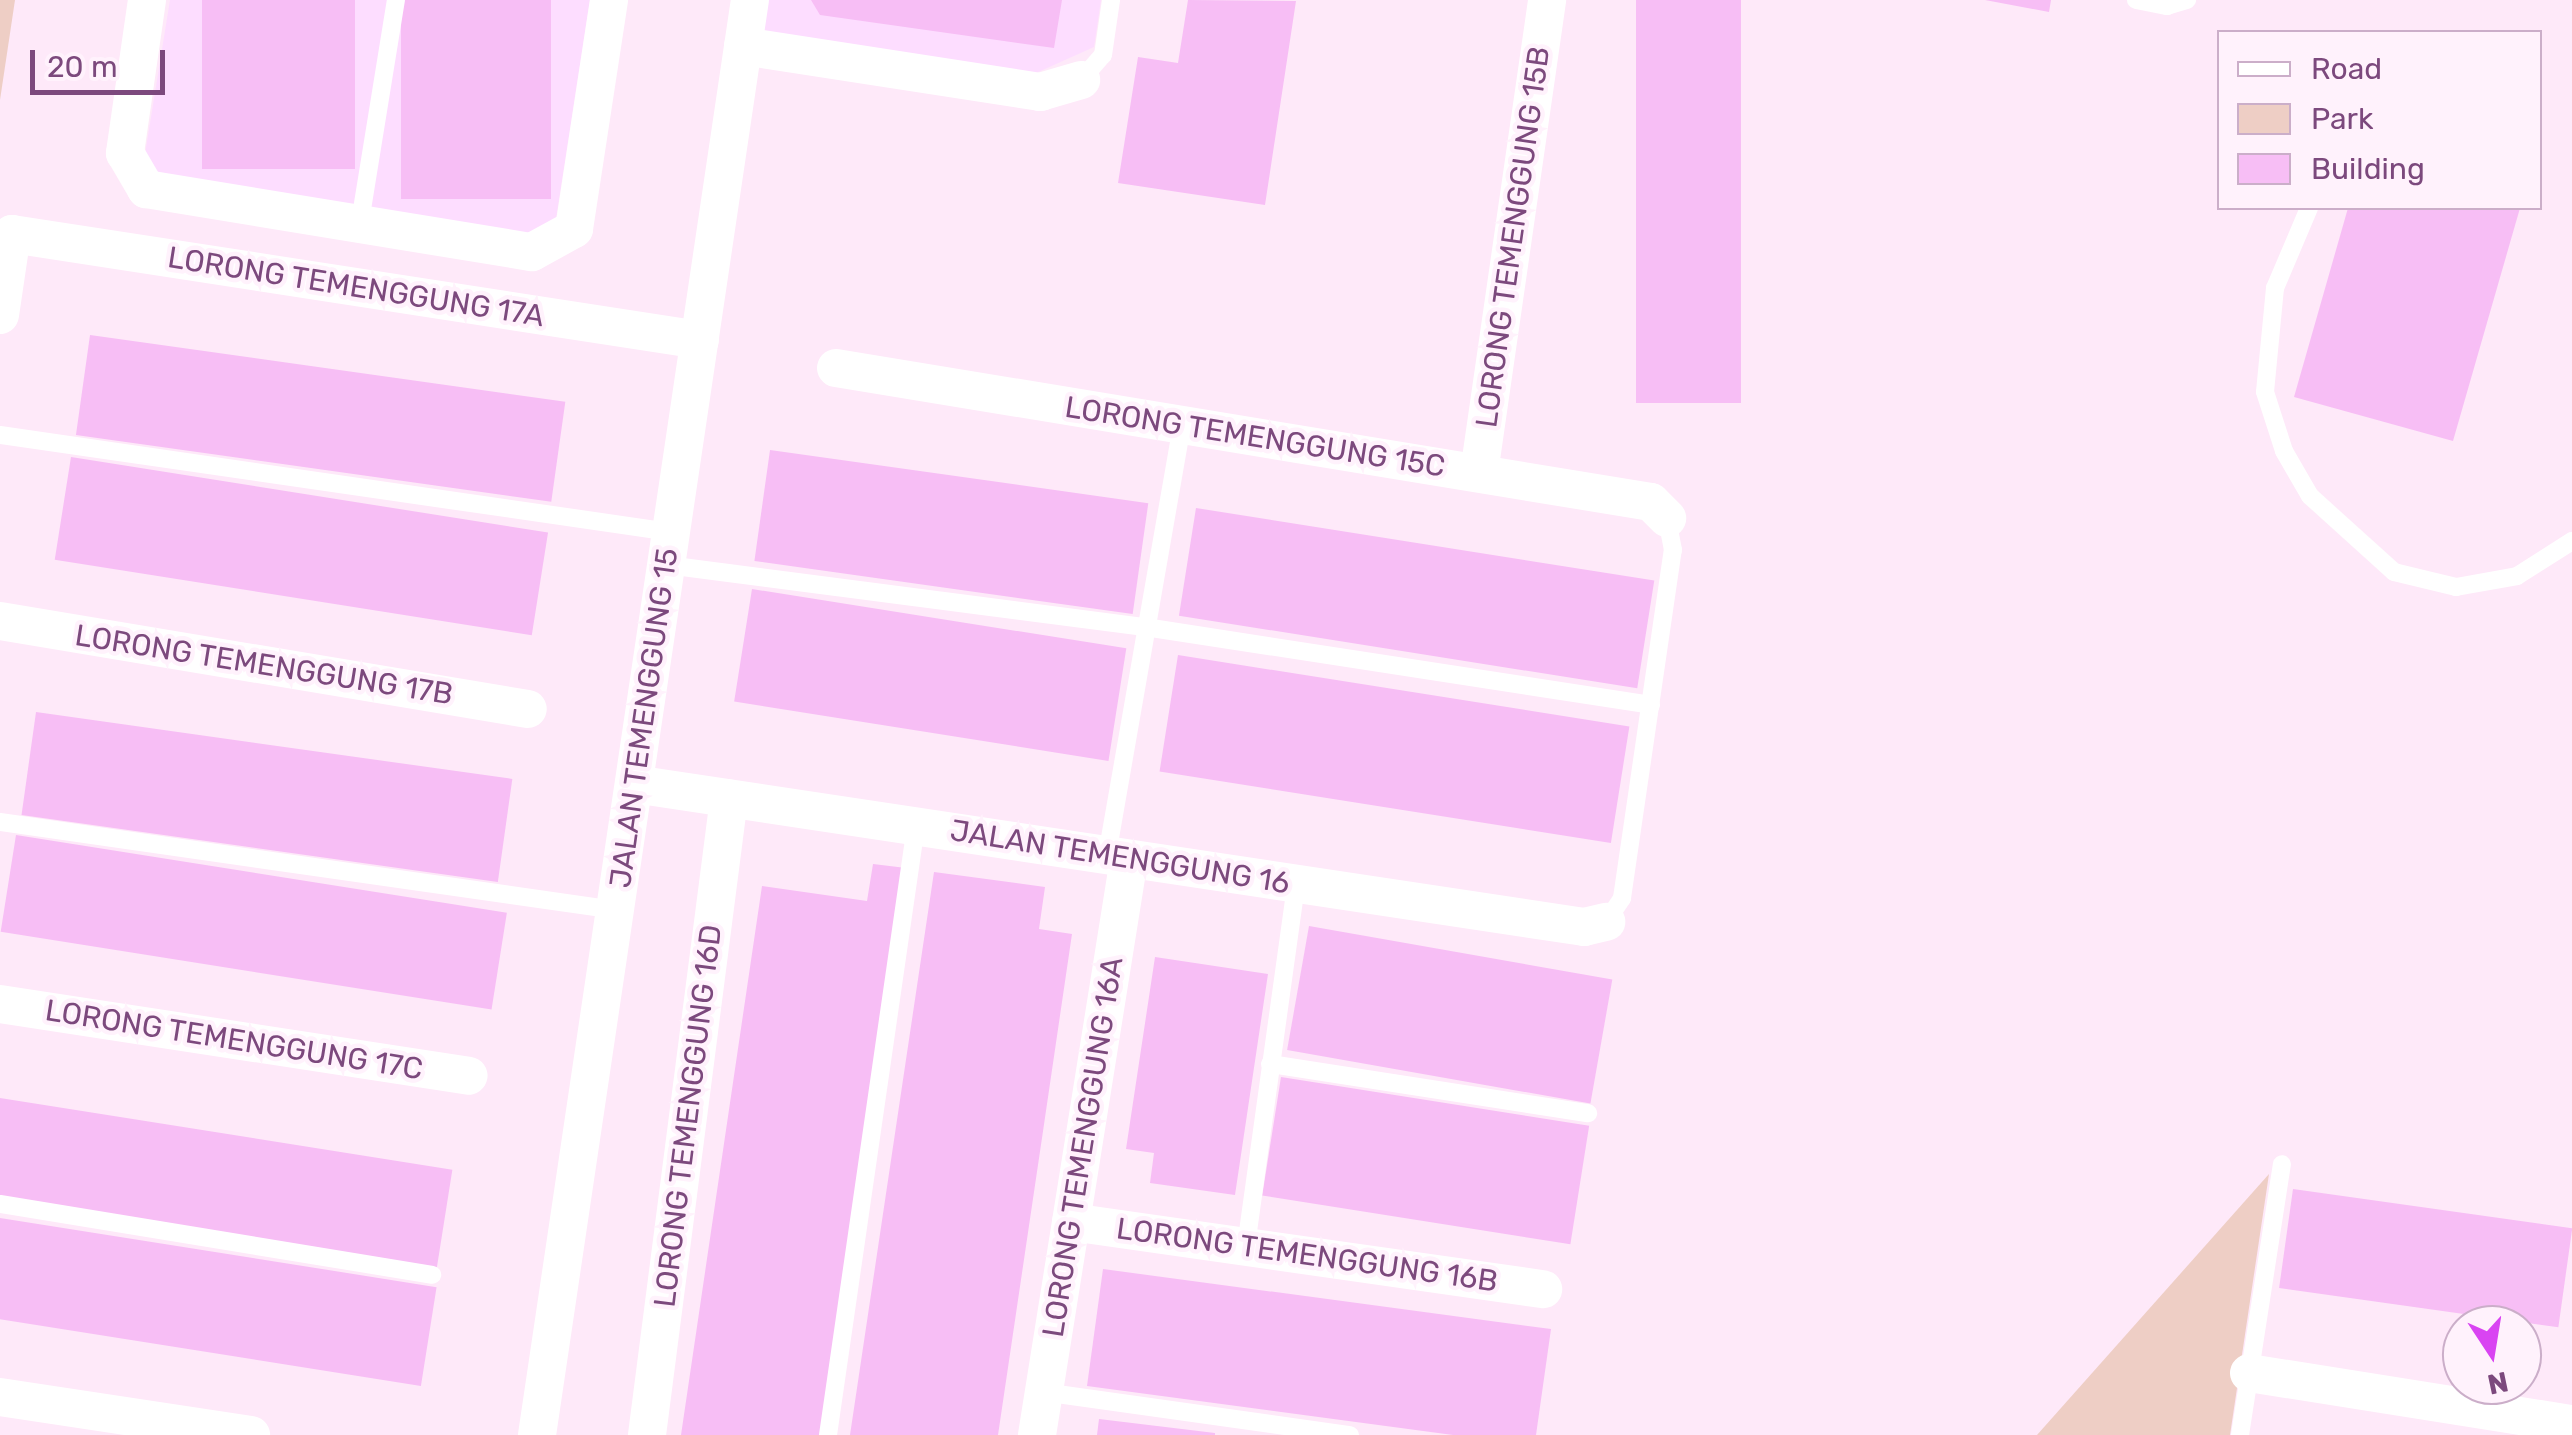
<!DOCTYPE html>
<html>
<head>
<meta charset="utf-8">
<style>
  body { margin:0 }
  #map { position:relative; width:2572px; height:1435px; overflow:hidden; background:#fee9f9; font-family:Rubik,sans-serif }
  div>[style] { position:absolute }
  .commercial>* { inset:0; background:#fdddff }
  .green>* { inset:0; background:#eecec5 }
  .building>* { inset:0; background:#f7bef5; transform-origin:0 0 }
  .lane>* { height:18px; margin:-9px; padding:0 9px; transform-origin:9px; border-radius:9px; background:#fff }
  .street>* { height:38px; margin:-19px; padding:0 19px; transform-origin:19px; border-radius:19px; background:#fff }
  span { translate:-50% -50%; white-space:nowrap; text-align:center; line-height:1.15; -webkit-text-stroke:9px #fff2fc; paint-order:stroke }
  .street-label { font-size:30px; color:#7c497d }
  .legend { position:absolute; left:2217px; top:30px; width:325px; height:180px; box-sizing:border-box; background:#fff2fc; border:2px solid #cbaec9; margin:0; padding:12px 18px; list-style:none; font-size:30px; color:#7c497d }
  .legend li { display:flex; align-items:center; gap:20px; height:50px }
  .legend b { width:50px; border:2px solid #cbaec9 }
  .north { position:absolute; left:2442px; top:1305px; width:100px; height:100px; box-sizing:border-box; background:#fff2fc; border:2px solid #cbaec9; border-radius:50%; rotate:168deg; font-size:28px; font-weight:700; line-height:40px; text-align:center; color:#7c497d }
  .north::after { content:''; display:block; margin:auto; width:35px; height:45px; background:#d944f2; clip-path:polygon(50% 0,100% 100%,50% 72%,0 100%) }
  .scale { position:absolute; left:30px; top:50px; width:135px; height:45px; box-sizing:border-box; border:5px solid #7c497d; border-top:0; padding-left:12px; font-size:30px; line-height:35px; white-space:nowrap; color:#7c497d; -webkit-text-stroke:8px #fff2fc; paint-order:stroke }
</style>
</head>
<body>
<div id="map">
  <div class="commercial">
    <div style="clip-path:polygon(170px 0,590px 0,556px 219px,525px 235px,161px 178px,145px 154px)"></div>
    <div style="clip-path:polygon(768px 0,1101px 0,1094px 47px,1036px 73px,763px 34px)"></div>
  </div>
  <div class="green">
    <div style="clip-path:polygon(0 0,15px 0,0 100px)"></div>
    <div style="clip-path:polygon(2269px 1174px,2230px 1435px,2037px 1435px)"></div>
  </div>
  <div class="building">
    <div style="left:202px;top:0;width:153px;height:169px"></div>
    <div style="left:401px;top:0;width:150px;height:199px"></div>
    <div style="clip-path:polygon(811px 0,1062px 0,1054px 48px,820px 15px)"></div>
    <div style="clip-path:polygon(1188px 0,1296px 1px,1265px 205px,1118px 183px,1138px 57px,1178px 63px)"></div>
    <div style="left:1636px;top:0;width:105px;height:403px"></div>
    <div style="clip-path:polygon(1985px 0,2051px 0,2049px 12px)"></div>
    <div style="clip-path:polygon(2348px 208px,2520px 208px,2453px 441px,2294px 397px)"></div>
    <div style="left:90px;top:335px;width:480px;height:101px;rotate:8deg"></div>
    <div style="left:770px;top:450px;width:382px;height:112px;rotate:8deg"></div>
    <div style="left:71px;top:457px;width:483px;height:104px;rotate:9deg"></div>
    <div style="left:1196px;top:508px;width:464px;height:109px;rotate:9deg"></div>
    <div style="left:752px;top:589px;width:379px;height:114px;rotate:9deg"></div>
    <div style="left:1178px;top:655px;width:457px;height:118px;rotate:9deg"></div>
    <div style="left:36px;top:712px;width:481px;height:104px;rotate:8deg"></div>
    <div style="left:16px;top:835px;width:497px;height:98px;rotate:9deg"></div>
    <div style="clip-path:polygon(873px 864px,906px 868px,823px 1435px,681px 1435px,762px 886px,867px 901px)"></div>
    <div style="clip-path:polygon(934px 872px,1045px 887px,1039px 929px,1072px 934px,1042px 1138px,998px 1435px,850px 1435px)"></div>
    <div style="left:1309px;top:926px;width:308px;height:126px;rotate:10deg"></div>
    <div style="clip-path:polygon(1155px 957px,1268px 974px,1235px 1195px,1150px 1183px,1154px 1153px,1126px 1149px)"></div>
    <div style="left:1281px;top:1077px;width:312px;height:120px;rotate:9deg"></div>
    <div style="left:0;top:1098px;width:458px;height:100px;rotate:9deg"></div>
    <div style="left:2293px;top:1189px;width:282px;height:100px;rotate:8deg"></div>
    <div style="left:0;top:1218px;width:442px;height:100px;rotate:9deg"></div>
    <div style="clip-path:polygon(1103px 1269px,1551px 1329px,1536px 1435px,1453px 1435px,1087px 1386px)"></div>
    <div style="clip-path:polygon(1099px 1419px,1215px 1433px,1215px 1435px,1097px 1435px)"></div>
  </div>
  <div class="lane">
    <div style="left:2136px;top:0;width:32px;rotate:11deg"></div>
    <div style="left:2167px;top:6px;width:21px;rotate:-17deg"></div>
    <div style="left:1081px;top:80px;width:33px;rotate:-49deg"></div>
    <div style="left:1103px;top:55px;width:56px;rotate:-81.7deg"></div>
    <div style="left:2309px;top:208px;width:87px;rotate:113deg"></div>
    <div style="left:2275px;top:288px;width:104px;rotate:95.5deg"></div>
    <div style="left:2265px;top:392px;width:62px;rotate:72.1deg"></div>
    <div style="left:2284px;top:451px;width:52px;rotate:60deg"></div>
    <div style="left:2310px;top:496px;width:113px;rotate:42.1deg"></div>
    <div style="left:2394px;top:572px;width:64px;rotate:13.6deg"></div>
    <div style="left:2456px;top:587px;width:62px;rotate:-10.2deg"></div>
    <div style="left:2517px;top:576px;width:65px;rotate:-32.5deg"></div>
    <div style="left:359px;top:228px;width:231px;rotate:-80.8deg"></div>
    <div style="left:0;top:435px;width:678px;rotate:8.23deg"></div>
    <div style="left:667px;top:565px;width:482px;rotate:7.4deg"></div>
    <div style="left:1145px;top:627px;width:512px;rotate:8.76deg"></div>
    <div style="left:0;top:822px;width:621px;rotate:8.14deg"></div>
    <div style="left:1107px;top:855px;width:435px;rotate:-80.1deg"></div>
    <div style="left:1606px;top:922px;width:29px;rotate:-56deg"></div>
    <div style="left:1622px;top:898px;width:352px;rotate:-81.7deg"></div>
    <div style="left:1673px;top:550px;width:33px;rotate:-101deg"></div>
    <div style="left:1270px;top:1064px;width:322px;rotate:8.8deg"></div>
    <div style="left:0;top:1204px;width:438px;rotate:9.3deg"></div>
    <div style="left:1246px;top:1246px;width:365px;rotate:-82.1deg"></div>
    <div style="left:1043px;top:1392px;width:310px;rotate:8deg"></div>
    <div style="left:828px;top:1435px;width:615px;rotate:-81.78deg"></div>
    <div style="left:2240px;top:1435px;width:274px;rotate:-81.2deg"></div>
  </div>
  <div class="street">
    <div style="left:147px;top:0;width:155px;rotate:98.2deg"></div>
    <div style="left:125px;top:153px;width:42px;rotate:59.7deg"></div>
    <div style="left:146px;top:189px;width:391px;rotate:9.3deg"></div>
    <div style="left:532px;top:252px;width:48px;rotate:-28.7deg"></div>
    <div style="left:574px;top:229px;width:232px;rotate:-81.3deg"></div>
    <div style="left:743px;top:46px;width:301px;rotate:8.8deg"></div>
    <div style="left:1040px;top:92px;width:43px;rotate:-16.3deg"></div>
    <div style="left:0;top:315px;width:82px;rotate:-81.6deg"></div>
    <div style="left:12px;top:234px;width:696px;rotate:8.76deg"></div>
    <div style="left:836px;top:368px;width:826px;rotate:9.34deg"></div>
    <div style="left:1651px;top:502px;width:23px;rotate:45deg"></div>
    <div style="left:1479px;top:473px;width:478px;rotate:-81.8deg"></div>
    <div style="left:0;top:621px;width:535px;rotate:9.46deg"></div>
    <div style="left:634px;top:784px;width:961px;rotate:8.56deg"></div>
    <div style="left:1584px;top:927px;width:23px;rotate:-13deg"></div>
    <div style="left:0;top:1004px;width:474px;rotate:8.7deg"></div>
    <div style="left:1071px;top:1222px;width:477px;rotate:8.1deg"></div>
    <div style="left:2249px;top:1373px;width:327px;rotate:9deg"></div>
    <div style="left:0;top:1397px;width:254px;rotate:8.6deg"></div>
    <div style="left:537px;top:1435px;width:1451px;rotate:-81.56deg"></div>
    <div style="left:647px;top:1435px;width:642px;rotate:-82.66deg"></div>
    <div style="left:1037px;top:1435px;width:583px;rotate:-80.93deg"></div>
  </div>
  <div class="street-label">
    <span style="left:1513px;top:237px;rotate:-82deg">LORONG TEMENGGUNG 15B</span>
    <span style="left:356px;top:287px;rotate:9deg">LORONG TEMENGGUNG 17A</span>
    <span style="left:1255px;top:437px;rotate:9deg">LORONG TEMENGGUNG 15C</span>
    <span style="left:264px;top:665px;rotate:9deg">LORONG TEMENGGUNG 17B</span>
    <span style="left:644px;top:718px;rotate:-82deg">JALAN TEMENGGUNG 15</span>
    <span style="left:1120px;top:857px;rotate:9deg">JALAN TEMENGGUNG 16</span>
    <span style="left:234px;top:1040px;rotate:9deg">LORONG TEMENGGUNG 17C</span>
    <span style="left:688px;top:1116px;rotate:-83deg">LORONG TEMENGGUNG 16D</span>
    <span style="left:1083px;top:1147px;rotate:-81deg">LORONG TEMENGGUNG 16A</span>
    <span style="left:1307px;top:1255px;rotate:8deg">LORONG TEMENGGUNG 16B</span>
  </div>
  <ul class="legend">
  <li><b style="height:12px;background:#fff"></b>Road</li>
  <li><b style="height:28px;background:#eecec5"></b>Park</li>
  <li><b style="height:28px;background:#f7bef5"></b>Building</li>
  </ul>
  <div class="north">N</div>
  <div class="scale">20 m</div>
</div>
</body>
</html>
